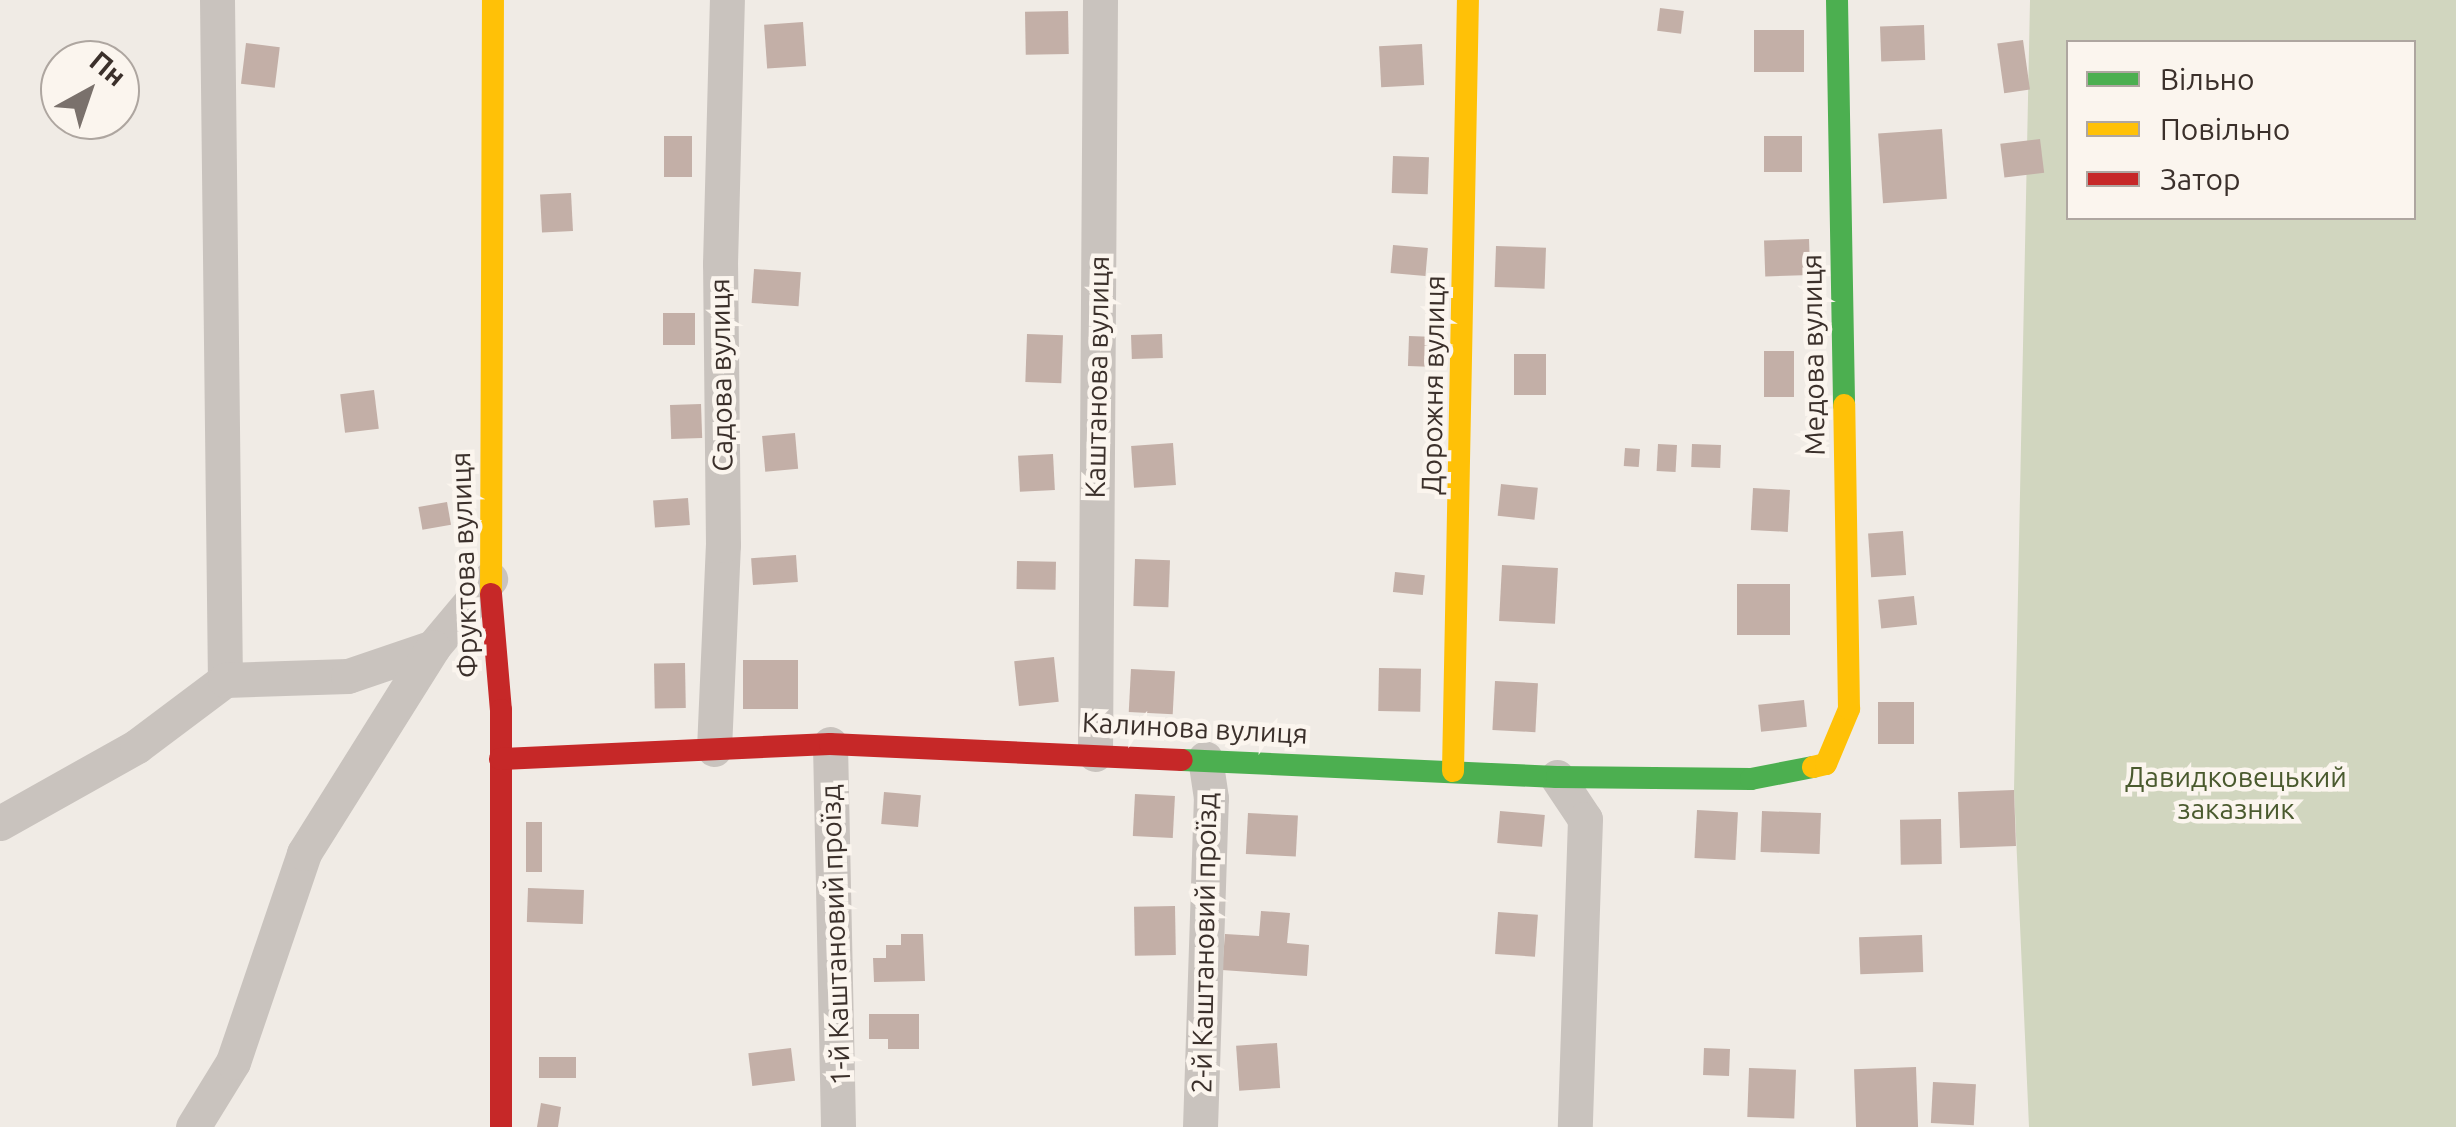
<!DOCTYPE html>
<html>
<head>
<meta charset="utf-8">
<style>
  body { margin:0 }
  #map { position:relative; width:2456px; height:1127px; overflow:hidden; background:#f0ebe5; font-family:Ubuntu,sans-serif }
  div>[style] { position:absolute }
  .green>* { inset:0; background:#d1d6bf }
  .building>* { inset:0; background:#c3afa7; transform-origin:0 0 }
  .street>* { height:35px; margin:-17.5px; padding:0 17.5px; transform-origin:17.5px; border-radius:17.5px; background:#c9c3be }
  .fast>* { height:22px; margin:-11px; padding:0 11px; transform-origin:11px; border-radius:11px; background:#4caf50 }
  .slow>* { height:22px; margin:-11px; padding:0 11px; transform-origin:11px; border-radius:11px; background:#ffc107 }
  .jam>* { height:22px; margin:-11px; padding:0 11px; transform-origin:11px; border-radius:11px; background:#c62828 }
  span { translate:-50% -50%; white-space:nowrap; text-align:center; line-height:1.15; -webkit-text-stroke:9px #fbf5ee; paint-order:stroke }
  .street-label { font-size:28px; color:#3b302b }
  .park-label { font-size:28px; color:#4a5a2e }
  .legend { position:absolute; left:2066px; top:40px; width:350px; height:180px; box-sizing:border-box; background:#fbf5ee; border:2px solid #aea6a0; margin:0; padding:12px 18px; list-style:none; font-size:30px; color:#3b302b }
  .legend li { display:flex; align-items:center; gap:20px; height:50px }
  .legend b { width:50px; border:2px solid #aea6a0 }
  .north { position:absolute; left:40px; top:40px; width:100px; height:100px; box-sizing:border-box; background:#fbf5ee; border:2px solid #aea6a0; border-radius:50%; rotate:40deg; font-size:28px; font-weight:700; line-height:40px; text-align:center; color:#3b302b }
  .north::after { content:''; display:block; margin:auto; width:35px; height:45px; background:#7a716c; clip-path:polygon(50% 0,100% 100%,50% 72%,0 100%) }
</style>
</head>
<body>
<div id="map">
  <div class="green">
    <div style="clip-path:polygon(evenodd,2030px 0,2456px 0,2456px 1127px,2029px 1127px,2014px 790px,2030px 0,2068px 42px,2414px 42px,2414px 218px,2068px 218px,2068px 42px)"></div>
  </div>
  <div class="building">
    <div style="left:1660px;top:8px;width:24px;height:23px;rotate:7deg"></div>
    <div style="left:1068px;top:11px;width:43px;height:43px;rotate:89deg"></div>
    <div style="left:803px;top:22px;width:44px;height:39px;rotate:86deg"></div>
    <div style="left:1924px;top:25px;width:35px;height:44px;rotate:88deg"></div>
    <div style="left:1754px;top:30px;width:50px;height:42px"></div>
    <div style="left:2023px;top:40px;width:50px;height:26px;rotate:82deg"></div>
    <div style="left:246px;top:43px;width:34px;height:41px;rotate:7deg"></div>
    <div style="left:1422px;top:44px;width:41px;height:43px;rotate:87deg"></div>
    <div style="left:1942px;top:129px;width:70px;height:64px;rotate:86deg"></div>
    <div style="left:664px;top:136px;width:28px;height:41px"></div>
    <div style="left:1764px;top:136px;width:38px;height:36px"></div>
    <div style="left:2040px;top:139px;width:34px;height:40px;rotate:83deg"></div>
    <div style="left:1393px;top:156px;width:36px;height:37px;rotate:2deg"></div>
    <div style="left:571px;top:193px;width:38px;height:31px;rotate:87deg"></div>
    <div style="left:1809px;top:239px;width:36px;height:45px;rotate:88deg"></div>
    <div style="left:1393px;top:245px;width:35px;height:28px;rotate:5deg"></div>
    <div style="left:1496px;top:246px;width:50px;height:41px;rotate:2deg"></div>
    <div style="left:754px;top:269px;width:47px;height:34px;rotate:4deg"></div>
    <div style="left:663px;top:313px;width:32px;height:32px"></div>
    <div style="left:1027px;top:334px;width:36px;height:48px;rotate:2deg"></div>
    <div style="left:1162px;top:334px;width:24px;height:31px;rotate:88deg"></div>
    <div style="left:1409px;top:336px;width:27px;height:30px;rotate:2deg"></div>
    <div style="left:1764px;top:351px;width:30px;height:46px"></div>
    <div style="left:1514px;top:354px;width:32px;height:41px"></div>
    <div style="left:374px;top:390px;width:39px;height:34px;rotate:83deg"></div>
    <div style="left:701px;top:404px;width:34px;height:31px;rotate:88deg"></div>
    <div style="left:795px;top:433px;width:36px;height:33px;rotate:85deg"></div>
    <div style="left:1173px;top:443px;width:42px;height:42px;rotate:86deg"></div>
    <div style="left:1658px;top:444px;width:19px;height:27px;rotate:3deg"></div>
    <div style="left:1692px;top:444px;width:29px;height:23px;rotate:2deg"></div>
    <div style="left:1625px;top:448px;width:15px;height:18px;rotate:4deg"></div>
    <div style="left:1053px;top:454px;width:36px;height:35px;rotate:87deg"></div>
    <div style="left:1501px;top:484px;width:37px;height:32px;rotate:6deg"></div>
    <div style="left:1753px;top:488px;width:37px;height:42px;rotate:3deg"></div>
    <div style="left:688px;top:498px;width:27px;height:35px;rotate:86deg"></div>
    <div style="left:447px;top:502px;width:23px;height:29px;rotate:80deg"></div>
    <div style="left:1903px;top:531px;width:44px;height:35px;rotate:86deg"></div>
    <div style="left:796px;top:555px;width:27px;height:45px;rotate:86deg"></div>
    <div style="left:1135px;top:559px;width:35px;height:47px;rotate:2deg"></div>
    <div style="left:1017px;top:561px;width:39px;height:28px;rotate:1deg"></div>
    <div style="left:1502px;top:565px;width:56px;height:56px;rotate:3deg"></div>
    <div style="left:1395px;top:572px;width:30px;height:20px;rotate:6deg"></div>
    <div style="left:1737px;top:584px;width:53px;height:51px"></div>
    <div style="left:1914px;top:596px;width:29px;height:36px;rotate:84deg"></div>
    <div style="left:1054px;top:657px;width:45px;height:40px;rotate:84deg"></div>
    <div style="left:743px;top:660px;width:55px;height:49px"></div>
    <div style="left:685px;top:663px;width:45px;height:31px;rotate:89deg"></div>
    <div style="left:1379px;top:668px;width:42px;height:43px;rotate:1deg"></div>
    <div style="left:1131px;top:669px;width:44px;height:43px;rotate:3deg"></div>
    <div style="left:1495px;top:681px;width:43px;height:49px;rotate:3deg"></div>
    <div style="left:1804px;top:700px;width:27px;height:46px;rotate:84deg"></div>
    <div style="left:1914px;top:702px;width:42px;height:36px;rotate:90deg"></div>
    <div style="left:2014px;top:790px;width:56px;height:56px;rotate:88deg"></div>
    <div style="left:884px;top:792px;width:37px;height:32px;rotate:5deg"></div>
    <div style="left:1135px;top:794px;width:40px;height:42px;rotate:3deg"></div>
    <div style="left:1697px;top:810px;width:41px;height:48px;rotate:3deg"></div>
    <div style="left:1500px;top:811px;width:45px;height:32px;rotate:5deg"></div>
    <div style="left:1762px;top:811px;width:59px;height:41px;rotate:2deg"></div>
    <div style="left:1248px;top:813px;width:50px;height:41px;rotate:3deg"></div>
    <div style="left:1941px;top:819px;width:45px;height:41px;rotate:89deg"></div>
    <div style="left:526px;top:822px;width:16px;height:50px"></div>
    <div style="left:528px;top:888px;width:56px;height:34px;rotate:2deg"></div>
    <div style="left:1175px;top:906px;width:49px;height:41px;rotate:89deg"></div>
    <div style="clip-path:polygon(1261px 911px,1290px 913px,1287px 943px,1309px 945px,1307px 976px,1222px 970px,1225px 934px,1259px 936px)"></div>
    <div style="left:1498px;top:912px;width:40px;height:42px;rotate:4deg"></div>
    <div style="clip-path:polygon(901px 934px,923px 934px,925px 981px,874px 982px,873px 958px,886px 958px,886px 945px,901px 945px)"></div>
    <div style="left:1922px;top:935px;width:37px;height:63px;rotate:88deg"></div>
    <div style="clip-path:polygon(869px 1014px,919px 1014px,919px 1049px,888px 1049px,888px 1039px,869px 1039px)"></div>
    <div style="left:1277px;top:1043px;width:45px;height:41px;rotate:86deg"></div>
    <div style="left:791px;top:1048px;width:33px;height:43px;rotate:83deg"></div>
    <div style="left:1704px;top:1048px;width:26px;height:27px;rotate:2deg"></div>
    <div style="left:539px;top:1057px;width:37px;height:21px"></div>
    <div style="left:1916px;top:1067px;width:60px;height:62px;rotate:88deg"></div>
    <div style="left:1749px;top:1068px;width:47px;height:49px;rotate:2deg"></div>
    <div style="left:1933px;top:1082px;width:43px;height:41px;rotate:3deg"></div>
    <div style="clip-path:polygon(541px 1103px,561px 1107px,558px 1127px,537px 1127px)"></div>
  </div>
  <div class="street">
    <div style="left:217px;top:0;width:680px;rotate:89.33deg"></div>
    <div style="left:830px;top:744px;width:383px;rotate:88.8deg"></div>
    <div style="left:714px;top:749px;width:204px;rotate:-87.5deg"></div>
    <div style="left:723px;top:545px;width:281px;rotate:-90.6deg"></div>
    <div style="left:720px;top:264px;width:264px;rotate:-88.5deg"></div>
    <div style="left:1095px;top:754px;width:754px;rotate:-89.62deg"></div>
    <div style="left:1557px;top:777px;width:50px;rotate:56.3deg"></div>
    <div style="left:1585px;top:819px;width:308px;rotate:91.9deg"></div>
    <div style="left:0;top:823px;width:157px;rotate:-29.3deg"></div>
    <div style="left:137px;top:746px;width:110px;rotate:-36.9deg"></div>
    <div style="left:225px;top:680px;width:123px;rotate:-1.9deg"></div>
    <div style="left:348px;top:676px;width:90px;rotate:-18.8deg"></div>
    <div style="left:433px;top:647px;width:89px;rotate:-50deg"></div>
    <div style="left:193px;top:1127px;width:76px;rotate:-58.4deg"></div>
    <div style="left:233px;top:1062px;width:221px;rotate:-71.2deg"></div>
    <div style="left:304px;top:853px;width:243px;rotate:-57.9deg"></div>
    <div style="left:1200px;top:1127px;width:329px;rotate:-88.1deg"></div>
    <div style="left:1211px;top:798px;width:40px;rotate:-98.5deg"></div>
  </div>
  <div class="fast">
    <div style="left:1837px;top:0;width:405px;rotate:89deg"></div>
    <div style="left:1182px;top:760px;width:375px;rotate:2.6deg"></div>
    <div style="left:1557px;top:777px;width:194px;rotate:0.6deg"></div>
    <div style="left:1751px;top:779px;width:63px;rotate:-11deg"></div>
  </div>
  <div class="slow">
    <div style="left:491px;top:594px;width:594px;rotate:-89.81deg"></div>
    <div style="left:1813px;top:767px;width:13px;rotate:-13deg"></div>
    <div style="left:1826px;top:764px;width:60px;rotate:-67.3deg"></div>
    <div style="left:1849px;top:709px;width:304px;rotate:-90.9deg"></div>
    <div style="left:1453px;top:771px;width:771px;rotate:-88.89deg"></div>
  </div>
  <div class="jam">
    <div style="left:491px;top:594px;width:116px;rotate:85.1deg"></div>
    <div style="left:501px;top:710px;width:417px;rotate:90deg"></div>
    <div style="left:500px;top:759px;width:330px;rotate:-2.6deg"></div>
    <div style="left:830px;top:744px;width:352px;rotate:2.6deg"></div>
  </div>
  <div class="street-label">
    <span style="left:1813px;top:355px;rotate:-91deg">Медова вулиця</span>
    <span style="left:721px;top:375px;rotate:-91deg">Садова вулиця</span>
    <span style="left:1097px;top:377px;rotate:-89deg">Каштанова вулиця</span>
    <span style="left:1433px;top:385px;rotate:-89deg">Дорожня вулиця</span>
    <span style="left:464px;top:565px;rotate:-92deg">Фруктова вулиця</span>
    <span style="left:1195px;top:728px;rotate:3deg">Калинова вулиця</span>
    <span style="left:835px;top:935px;rotate:-92deg">1-й Каштановий проїзд</span>
    <span style="left:1204px;top:943px;rotate:-89deg">2-й Каштановий проїзд</span>
  </div>
  <div class="park-label">
    <span style="left:2236px;top:793px">Давидковецький<br>заказник</span>
  </div>
  <ul class="legend">
  <li><b style="height:12px;background:#4caf50"></b>Вільно</li>
  <li><b style="height:12px;background:#ffc107"></b>Повільно</li>
  <li><b style="height:12px;background:#c62828"></b>Затор</li>
  </ul>
  <div class="north">Пн</div>
</div>
</body>
</html>
